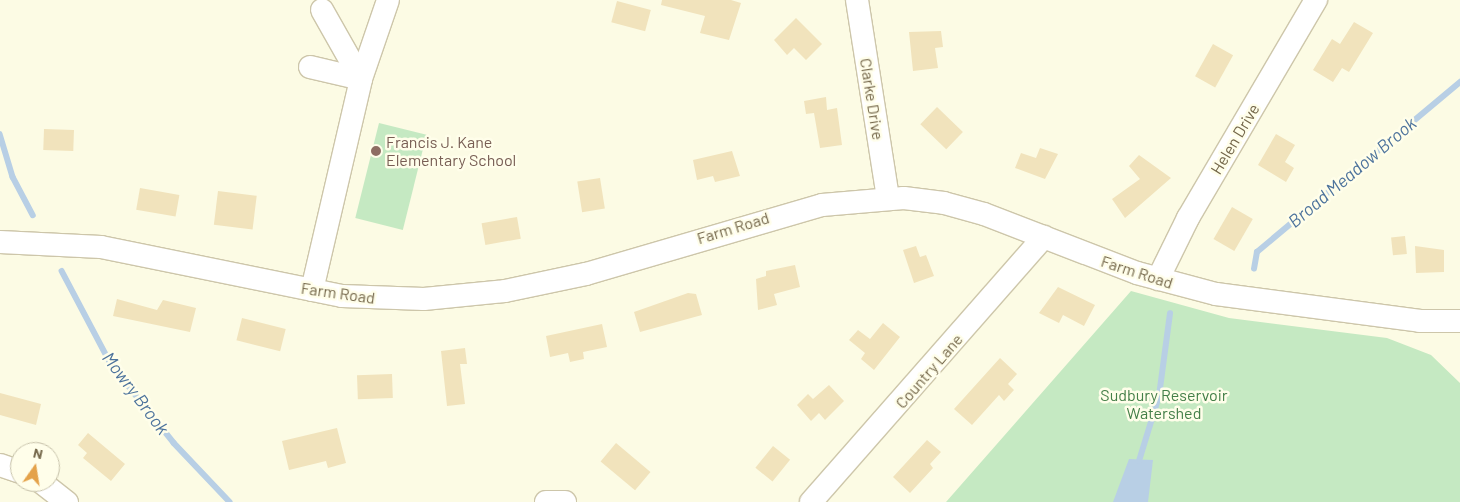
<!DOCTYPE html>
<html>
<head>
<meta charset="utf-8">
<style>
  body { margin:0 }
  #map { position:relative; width:1460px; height:502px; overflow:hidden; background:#fcfbe4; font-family:Barlow,sans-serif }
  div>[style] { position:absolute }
  .green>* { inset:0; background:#c5e9c2; transform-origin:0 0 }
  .water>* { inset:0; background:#b8cfe5 }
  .stream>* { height:5.5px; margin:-2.75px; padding:0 2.75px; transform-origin:2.75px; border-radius:2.75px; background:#b8cfe5 }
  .building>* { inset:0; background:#f1e3bc; transform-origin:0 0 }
  .roads { filter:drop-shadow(1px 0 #cdc6aa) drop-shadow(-1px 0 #cdc6aa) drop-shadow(0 1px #cdc6aa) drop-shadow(0 -1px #cdc6aa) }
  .minor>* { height:22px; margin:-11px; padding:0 11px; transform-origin:11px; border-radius:11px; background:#fff }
  .dots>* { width:14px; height:14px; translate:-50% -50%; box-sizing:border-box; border:2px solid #fffeea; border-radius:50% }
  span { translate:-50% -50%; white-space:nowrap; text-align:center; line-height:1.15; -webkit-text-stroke:5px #fffeea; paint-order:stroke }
  .street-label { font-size:16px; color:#74674a }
  .education-label { font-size:16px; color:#785e54 }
  .left { translate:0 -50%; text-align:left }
  .park-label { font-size:16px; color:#447f48 }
  .water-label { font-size:18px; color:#4d739c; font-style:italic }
  .north { position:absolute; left:10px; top:442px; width:50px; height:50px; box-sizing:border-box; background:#fffeea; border:1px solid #c7c2aa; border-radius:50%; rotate:13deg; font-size:14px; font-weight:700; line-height:20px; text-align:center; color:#74674a }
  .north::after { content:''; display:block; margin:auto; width:18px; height:22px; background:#e4a24a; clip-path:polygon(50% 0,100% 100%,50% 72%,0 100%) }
</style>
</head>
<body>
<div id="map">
  <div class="green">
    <div style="left:379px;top:123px;width:49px;height:98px;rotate:14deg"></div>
    <div style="clip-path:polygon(1131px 291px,1229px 318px,1387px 338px,1431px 355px,1460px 383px,1460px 502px,946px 502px)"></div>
  </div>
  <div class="water">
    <div style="clip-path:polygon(1129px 459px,1153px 460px,1148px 502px,1113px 502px)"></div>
  </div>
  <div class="stream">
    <div style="left:0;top:134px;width:45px;rotate:73.2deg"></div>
    <div style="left:13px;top:177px;width:43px;rotate:62.2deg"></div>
    <div style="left:1254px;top:269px;width:17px;rotate:-80deg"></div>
    <div style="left:1257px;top:252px;width:265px;rotate:-39.9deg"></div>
    <div style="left:62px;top:271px;width:105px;rotate:62.2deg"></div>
    <div style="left:111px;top:364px;width:101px;rotate:51.4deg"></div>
    <div style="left:174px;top:443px;width:81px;rotate:46.5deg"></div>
    <div style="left:1139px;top:461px;width:68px;rotate:-72.9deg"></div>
    <div style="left:1159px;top:396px;width:83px;rotate:-82.4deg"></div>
  </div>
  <div class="building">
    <div style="clip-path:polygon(662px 0,731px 0,741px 3px,729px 40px,700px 33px,705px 16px,661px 5px)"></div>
    <div style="left:617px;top:1px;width:35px;height:22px;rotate:15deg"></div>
    <div style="clip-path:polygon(796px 18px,822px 44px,806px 60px,794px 48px,787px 55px,774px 40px)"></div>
    <div style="clip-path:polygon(1354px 22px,1373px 33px,1349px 72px,1342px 68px,1333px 82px,1313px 70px,1332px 39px,1340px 44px)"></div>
    <div style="clip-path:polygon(941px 31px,943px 47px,935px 48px,938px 68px,913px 71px,909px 32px)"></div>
    <div style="left:1213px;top:44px;width:23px;height:37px;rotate:29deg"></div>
    <div style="clip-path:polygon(826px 97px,827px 110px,837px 108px,842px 145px,820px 148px,814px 113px,806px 114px,804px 101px)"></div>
    <div style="left:937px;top:107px;width:36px;height:24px;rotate:44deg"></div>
    <div style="left:44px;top:129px;width:30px;height:21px;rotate:2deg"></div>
    <div style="clip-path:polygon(1276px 134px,1295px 145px,1285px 162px,1294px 168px,1286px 182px,1258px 165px)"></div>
    <div style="clip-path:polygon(1040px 148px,1058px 154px,1045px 179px,1015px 168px,1021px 153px,1036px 158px)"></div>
    <div style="clip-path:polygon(732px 151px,740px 176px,715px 182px,713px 176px,697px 180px,693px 160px)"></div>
    <div style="clip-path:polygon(1139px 155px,1171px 178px,1125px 218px,1112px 199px,1140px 179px,1129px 166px)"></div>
    <div style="left:600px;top:178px;width:31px;height:23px;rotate:81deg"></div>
    <div style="left:140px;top:188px;width:40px;height:22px;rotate:10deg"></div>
    <div style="left:218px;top:191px;width:39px;height:34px;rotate:7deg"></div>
    <div style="left:1232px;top:207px;width:24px;height:37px;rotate:30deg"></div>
    <div style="left:517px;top:217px;width:22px;height:36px;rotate:80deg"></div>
    <div style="left:1405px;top:236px;width:18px;height:14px;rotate:84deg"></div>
    <div style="clip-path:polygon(916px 246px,920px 257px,926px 255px,934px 276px,914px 283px,903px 250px)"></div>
    <div style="clip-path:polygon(1415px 246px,1444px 250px,1444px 272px,1416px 273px)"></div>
    <div style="clip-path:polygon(795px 265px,800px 287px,774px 294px,777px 305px,758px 310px,756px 279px,766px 276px,766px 271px)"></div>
    <div style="clip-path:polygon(1058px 287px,1095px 305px,1084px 326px,1063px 315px,1059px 323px,1039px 313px)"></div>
    <div style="clip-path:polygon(688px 293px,696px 294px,702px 315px,640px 332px,634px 312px)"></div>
    <div style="clip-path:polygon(117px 299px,157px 310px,163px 300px,196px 308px,190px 332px,113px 316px)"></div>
    <div style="left:242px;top:318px;width:45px;height:23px;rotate:14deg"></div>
    <div style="clip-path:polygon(883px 323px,900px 337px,874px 370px,861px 359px,865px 353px,849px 340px,858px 330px,870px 339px)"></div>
    <div style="clip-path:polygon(602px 324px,607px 347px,583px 352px,584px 359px,570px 362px,568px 353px,550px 357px,546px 336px)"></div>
    <div style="clip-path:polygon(465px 348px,467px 364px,460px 364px,465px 404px,447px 406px,441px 351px)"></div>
    <div style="clip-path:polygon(1000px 358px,1017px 374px,1008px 384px,1014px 390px,1004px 401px,999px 395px,972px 425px,954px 409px)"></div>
    <div style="left:392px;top:374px;width:24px;height:35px;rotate:88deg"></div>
    <div style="clip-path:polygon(829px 385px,844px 401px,825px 420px,819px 413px,811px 421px,797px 405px,808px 394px,813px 399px)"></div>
    <div style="clip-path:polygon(0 393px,41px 404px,36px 425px,0 415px)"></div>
    <div style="clip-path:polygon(337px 428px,346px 463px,328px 468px,326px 461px,289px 470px,282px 441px)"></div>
    <div style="clip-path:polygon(88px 433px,125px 464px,111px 481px,83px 458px,87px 453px,78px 445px)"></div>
    <div style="clip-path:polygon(927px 440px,941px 452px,930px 464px,933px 468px,910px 493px,893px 477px)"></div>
    <div style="left:616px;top:443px;width:45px;height:24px;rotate:40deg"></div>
    <div style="left:773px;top:446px;width:22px;height:28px;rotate:39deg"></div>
  </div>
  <div class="roads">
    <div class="minor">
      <div style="left:857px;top:0;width:201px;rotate:81.1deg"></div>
      <div style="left:322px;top:10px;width:79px;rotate:60.5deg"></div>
      <div style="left:310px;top:67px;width:52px;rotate:13.2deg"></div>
      <div style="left:0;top:242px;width:101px;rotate:2.8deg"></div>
      <div style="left:101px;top:247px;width:246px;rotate:11.5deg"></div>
      <div style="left:342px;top:296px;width:82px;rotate:2.1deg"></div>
      <div style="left:424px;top:299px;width:81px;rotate:-5.6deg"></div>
      <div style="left:505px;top:291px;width:83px;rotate:-11.9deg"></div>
      <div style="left:586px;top:274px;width:246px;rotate:-16.3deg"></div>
      <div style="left:822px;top:205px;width:82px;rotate:-4.9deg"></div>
      <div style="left:904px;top:198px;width:40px;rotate:7.1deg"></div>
      <div style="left:944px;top:203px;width:41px;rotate:15.4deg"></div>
      <div style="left:984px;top:214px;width:164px;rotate:21.1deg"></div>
      <div style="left:1137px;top:273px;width:82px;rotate:14.9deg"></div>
      <div style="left:1216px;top:294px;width:206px;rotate:7.5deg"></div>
      <div style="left:1420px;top:321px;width:40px"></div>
      <div style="left:1158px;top:279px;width:68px;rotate:-63.8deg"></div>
      <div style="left:1188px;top:218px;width:253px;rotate:-59.6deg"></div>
      <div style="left:312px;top:290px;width:217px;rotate:-76.9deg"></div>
      <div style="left:361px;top:79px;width:83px;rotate:-71.1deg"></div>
      <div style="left:0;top:465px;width:21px;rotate:19deg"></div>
      <div style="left:41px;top:482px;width:33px;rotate:38deg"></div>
      <div style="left:546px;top:502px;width:19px"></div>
      <div style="left:811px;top:502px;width:353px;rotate:-48.7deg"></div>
    </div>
  </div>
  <div class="dots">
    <div style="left:376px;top:151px;background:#8d6e63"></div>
  </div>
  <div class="street-label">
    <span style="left:872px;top:99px;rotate:81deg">Clarke Drive</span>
    <span style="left:1235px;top:139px;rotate:-59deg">Helen Drive</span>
    <span style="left:733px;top:228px;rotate:-17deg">Farm Road</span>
    <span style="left:1137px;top:272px;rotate:18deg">Farm Road</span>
    <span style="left:338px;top:293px;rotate:8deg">Farm Road</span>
    <span style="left:929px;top:371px;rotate:-49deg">Country Lane</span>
  </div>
  <div class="education-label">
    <span class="left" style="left:386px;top:151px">Francis J. Kane<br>Elementary School</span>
  </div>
  <div class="park-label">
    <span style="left:1164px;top:404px">Sudbury Reservoir<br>Watershed</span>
  </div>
  <div class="water-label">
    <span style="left:1352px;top:172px;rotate:-40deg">Broad Meadow Brook</span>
    <span style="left:136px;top:393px;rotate:53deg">Mowry Brook</span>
  </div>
  <div class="north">N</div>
</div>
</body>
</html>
